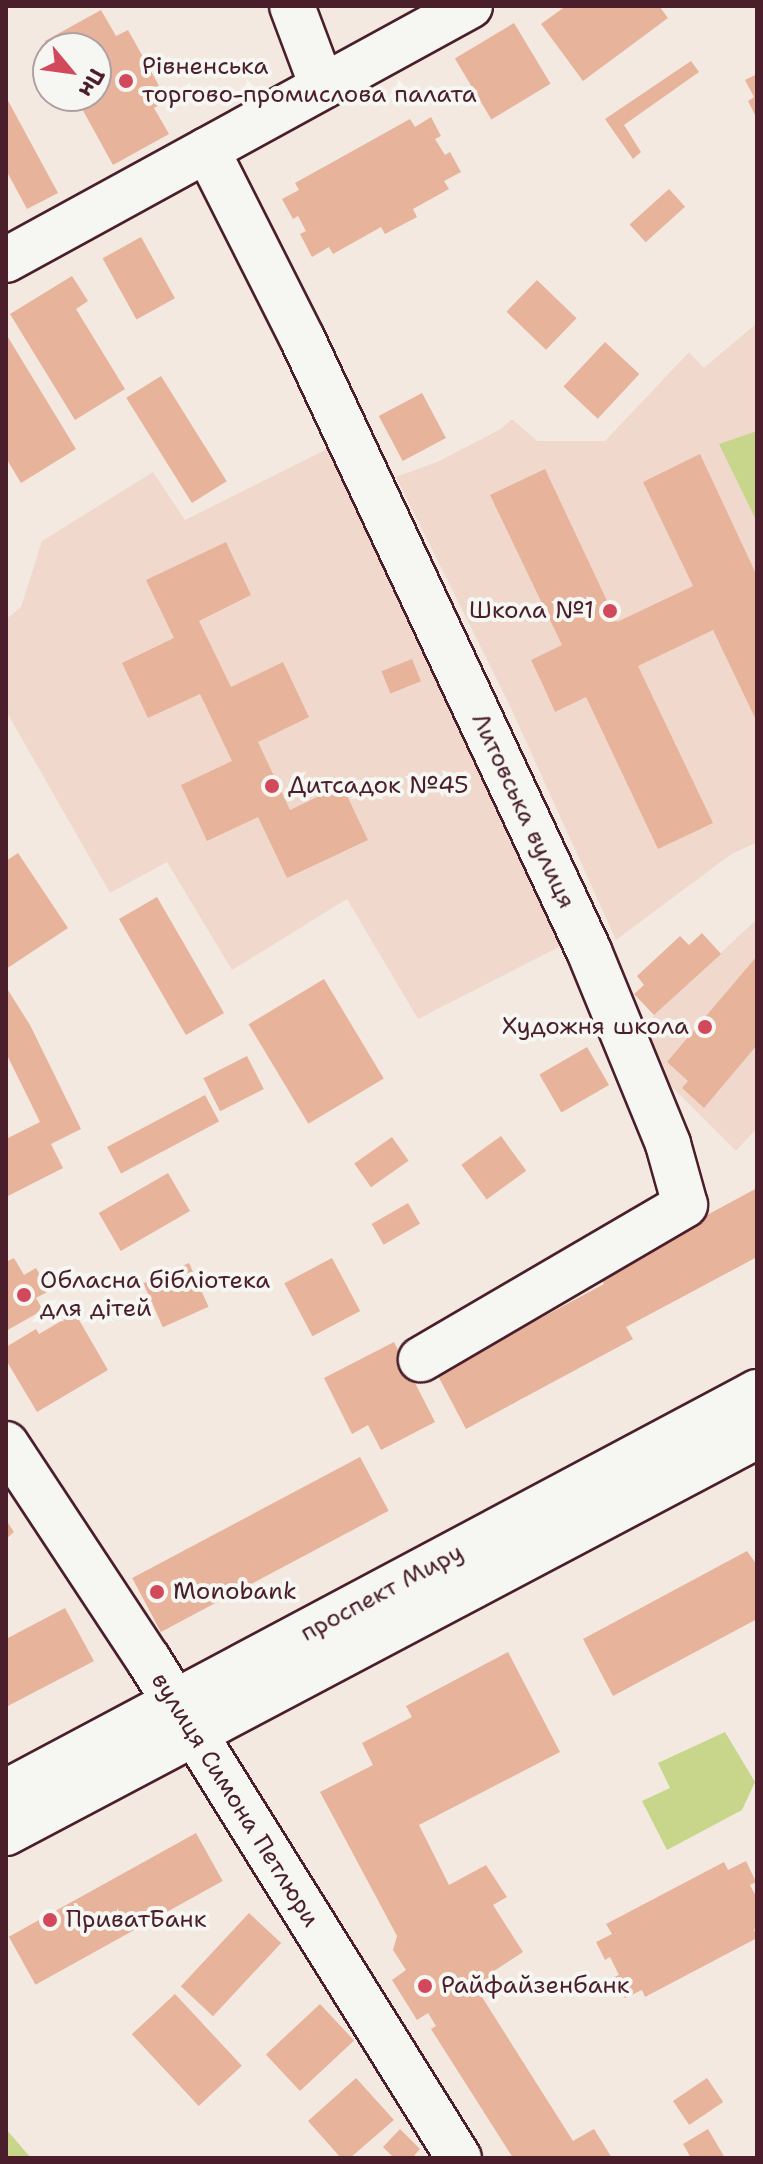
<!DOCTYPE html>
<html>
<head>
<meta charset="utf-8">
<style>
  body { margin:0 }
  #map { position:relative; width:763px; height:2164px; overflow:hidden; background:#f3e9e1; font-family:"Shantell Sans",sans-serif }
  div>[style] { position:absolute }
  .built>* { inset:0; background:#f0d9cc }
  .green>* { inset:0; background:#c7d68a }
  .building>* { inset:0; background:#e8b39b; transform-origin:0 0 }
  .roads { filter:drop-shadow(2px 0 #4a1f2b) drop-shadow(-2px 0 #4a1f2b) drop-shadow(0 2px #4a1f2b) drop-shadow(0 -2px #4a1f2b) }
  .minor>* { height:44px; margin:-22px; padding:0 22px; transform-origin:22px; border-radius:22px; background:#f6f6f2 }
  .dots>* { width:22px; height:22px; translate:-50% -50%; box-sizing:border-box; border:4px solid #f6f6f2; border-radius:50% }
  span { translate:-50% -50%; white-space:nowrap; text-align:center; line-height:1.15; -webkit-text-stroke:8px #f6f6f2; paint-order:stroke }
  .poi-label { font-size:24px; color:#4a1f2b }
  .left { translate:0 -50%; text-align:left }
  .right { translate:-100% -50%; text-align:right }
  .street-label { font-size:24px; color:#4a1f2b }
  .frame { position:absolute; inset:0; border:8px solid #4a1f2b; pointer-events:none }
  .north { position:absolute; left:32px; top:32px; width:80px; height:80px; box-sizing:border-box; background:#f6f6f2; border:2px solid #b1a0a2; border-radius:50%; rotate:119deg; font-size:22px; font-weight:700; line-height:32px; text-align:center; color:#4a1f2b }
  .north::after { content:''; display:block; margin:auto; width:28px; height:36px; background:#d1495b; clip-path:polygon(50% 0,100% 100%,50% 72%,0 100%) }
</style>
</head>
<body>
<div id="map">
  <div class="built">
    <div style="clip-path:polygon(757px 323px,757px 842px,730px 855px,616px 940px,509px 704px,396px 477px,437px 462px,501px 429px,512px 419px,537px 441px,605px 441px,689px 352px,704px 368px)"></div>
    <div style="clip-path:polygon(335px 445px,569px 942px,418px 1019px,347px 899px,232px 970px,167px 862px,110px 893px,6px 711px,6px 619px,21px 607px,42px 541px,153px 472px,185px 520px)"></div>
    <div style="clip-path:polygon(757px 919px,757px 1128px,736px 1151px,656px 1071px,650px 1038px,654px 1015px)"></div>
  </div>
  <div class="green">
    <div style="clip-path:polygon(757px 431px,757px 522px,719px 444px)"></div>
    <div style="clip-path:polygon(725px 1732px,755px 1782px,742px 1810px,667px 1850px,642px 1801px,670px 1788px,658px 1763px)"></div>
    <div style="clip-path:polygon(6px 2129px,31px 2158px,6px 2158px)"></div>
  </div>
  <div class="building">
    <div style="clip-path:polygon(566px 6px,659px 6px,668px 18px,583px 81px,541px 24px)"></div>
    <div style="clip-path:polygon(101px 10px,116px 36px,128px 30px,167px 100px,154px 108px,169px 134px,113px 165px,75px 96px,96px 96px,96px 48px,49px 48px,45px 41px)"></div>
    <div style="left:514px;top:23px;width:71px;height:69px;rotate:59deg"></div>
    <div style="clip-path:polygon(691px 61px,699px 72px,624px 125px,641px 152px,633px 159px,605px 119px)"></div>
    <div style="clip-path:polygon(757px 74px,757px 119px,748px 101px,754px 97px,745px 80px)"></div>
    <div style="clip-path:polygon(6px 97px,58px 193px,27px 209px,6px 170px)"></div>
    <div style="clip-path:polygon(431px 117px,441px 136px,435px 139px,445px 155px,450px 152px,461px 172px,444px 181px,449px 189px,413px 209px,417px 217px,385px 234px,381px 227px,333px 254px,329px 247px,312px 257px,300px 234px,306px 231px,298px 216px,293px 219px,282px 199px,299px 190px,295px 183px,410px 119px,415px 127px)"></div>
    <div style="left:669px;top:189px;width:24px;height:53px;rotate:48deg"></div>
    <div style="left:141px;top:237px;width:70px;height:44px;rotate:61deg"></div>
    <div style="clip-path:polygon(72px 276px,88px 301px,76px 309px,125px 389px,75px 420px,10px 314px)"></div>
    <div style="left:537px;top:280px;width:55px;height:44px;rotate:44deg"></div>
    <div style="clip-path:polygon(6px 334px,76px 449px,21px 483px,6px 458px)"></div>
    <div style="left:605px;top:342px;width:47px;height:61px;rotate:43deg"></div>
    <div style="left:161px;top:376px;width:124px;height:41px;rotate:58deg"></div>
    <div style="left:422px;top:393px;width:51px;height:49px;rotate:62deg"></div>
    <div style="clip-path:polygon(700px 454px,757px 576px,757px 722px,713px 630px,638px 666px,713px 823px,658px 849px,586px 697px,555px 712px,542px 683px,531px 660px,562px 645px,490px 495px,545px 469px,617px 622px,693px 586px,643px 482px)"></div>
    <div style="clip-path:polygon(226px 542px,251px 595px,199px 621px,231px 687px,283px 662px,309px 717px,258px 742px,290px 810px,342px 785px,368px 840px,287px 878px,258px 817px,207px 841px,181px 785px,232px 761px,200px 694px,148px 718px,122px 663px,174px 638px,146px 580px)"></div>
    <div style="left:412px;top:659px;width:24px;height:33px;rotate:68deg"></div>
    <div style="clip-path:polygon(18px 853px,68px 928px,6px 969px,6px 861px)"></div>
    <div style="left:157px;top:897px;width:134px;height:44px;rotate:60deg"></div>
    <div style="clip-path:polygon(702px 933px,721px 954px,654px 1015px,634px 994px,644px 985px,637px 976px,680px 936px,689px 945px)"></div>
    <div style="clip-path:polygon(757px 956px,757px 1045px,704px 1108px,682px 1088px,688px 1081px,667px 1062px)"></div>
    <div style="left:324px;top:979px;width:116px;height:88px;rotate:59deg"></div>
    <div style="clip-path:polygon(6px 987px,30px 1025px,81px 1129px,51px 1144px,63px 1168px,6px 1197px,6px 1139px,40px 1122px,6px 1053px)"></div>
    <div style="left:587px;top:1047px;width:44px;height:55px;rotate:60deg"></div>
    <div style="left:247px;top:1056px;width:37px;height:49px;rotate:63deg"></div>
    <div style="left:205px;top:1095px;width:30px;height:111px;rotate:62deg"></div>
    <div style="left:501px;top:1136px;width:43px;height:49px;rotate:54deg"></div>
    <div style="left:392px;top:1137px;width:29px;height:46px;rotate:55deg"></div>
    <div style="left:168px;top:1173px;width:44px;height:80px;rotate:60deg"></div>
    <div style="clip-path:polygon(757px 1188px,757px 1257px,626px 1327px,633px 1339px,466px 1429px,437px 1374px,604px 1284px,598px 1274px)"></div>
    <div style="left:408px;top:1203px;width:24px;height:42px;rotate:60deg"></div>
    <div style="clip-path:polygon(14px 1258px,24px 1275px,36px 1268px,49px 1291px,36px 1298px,43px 1310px,6px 1331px,6px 1262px)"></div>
    <div style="left:332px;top:1258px;width:60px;height:54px;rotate:62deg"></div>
    <div style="left:189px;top:1263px;width:48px;height:50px;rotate:66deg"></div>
    <div style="clip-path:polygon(75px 1313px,108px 1370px,37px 1412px,6px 1360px,6px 1347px,36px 1329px,39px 1334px)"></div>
    <div style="clip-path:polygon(394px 1342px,435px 1422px,381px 1450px,368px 1425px,352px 1434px,324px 1378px)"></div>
    <div style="left:360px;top:1457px;width:61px;height:258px;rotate:62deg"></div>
    <div style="clip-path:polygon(6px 1520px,14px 1532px,6px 1539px)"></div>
    <div style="clip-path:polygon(747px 1551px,757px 1565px,757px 1619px,613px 1696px,583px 1639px)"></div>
    <div style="clip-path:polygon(65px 1608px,94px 1661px,6px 1707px,6px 1639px)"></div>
    <div style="clip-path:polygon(508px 1652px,560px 1752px,419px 1825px,449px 1885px,486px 1865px,507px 1897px,493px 1905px,523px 1952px,494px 1971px,501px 1984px,482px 1997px,573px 2141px,594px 2129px,612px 2158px,513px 2158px,431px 2029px,436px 2026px,428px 2013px,417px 2020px,392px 1980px,406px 1970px,393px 1950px,397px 1936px,320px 1792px,373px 1765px,362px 1743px,412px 1717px,406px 1706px)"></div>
    <div style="left:196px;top:1833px;width:55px;height:214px;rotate:61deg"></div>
    <div style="clip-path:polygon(746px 1861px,756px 1882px,750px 1885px,757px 1898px,757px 1928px,754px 1929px,757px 1938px,645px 1997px,642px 1990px,625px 1998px,614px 1977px,619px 1975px,610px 1957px,605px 1960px,596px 1942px,612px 1934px,606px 1924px,724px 1862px,728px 1870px)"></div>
    <div style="left:249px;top:1913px;width:44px;height:100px;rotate:43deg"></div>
    <div style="left:175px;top:1994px;width:98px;height:59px;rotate:47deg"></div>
    <div style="left:320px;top:2004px;width:50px;height:74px;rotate:47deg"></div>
    <div style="clip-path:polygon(356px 2078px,394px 2120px,350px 2158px,341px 2158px,308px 2121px)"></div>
    <div style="left:707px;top:2078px;width:29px;height:41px;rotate:56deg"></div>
    <div style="clip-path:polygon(400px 2129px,420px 2149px,412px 2158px,394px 2158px,383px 2147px)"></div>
    <div style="clip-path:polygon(708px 2129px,725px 2158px,691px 2158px,683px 2144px)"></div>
  </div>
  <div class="roads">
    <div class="minor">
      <div style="left:292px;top:6px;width:85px;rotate:69.4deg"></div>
      <div style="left:207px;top:150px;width:211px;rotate:63.2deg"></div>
      <div style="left:302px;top:338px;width:677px;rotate:64.91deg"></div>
      <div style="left:589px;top:951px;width:209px;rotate:67.7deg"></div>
      <div style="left:668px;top:1144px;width:63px;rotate:74.4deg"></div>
      <div style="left:685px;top:1205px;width:306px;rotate:149.7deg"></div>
      <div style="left:6px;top:260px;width:529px;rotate:-28.7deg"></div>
      <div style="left:6px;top:1444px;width:258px;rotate:56.6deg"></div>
      <div style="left:148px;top:1659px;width:588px;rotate:58.07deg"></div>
      <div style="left:6px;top:1792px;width:851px;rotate:-28.04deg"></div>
      <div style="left:6px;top:1833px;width:849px;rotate:-27.86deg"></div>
    </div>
  </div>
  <div class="dots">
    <div style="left:126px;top:81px;background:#d1495b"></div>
    <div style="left:610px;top:611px;background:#d1495b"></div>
    <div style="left:272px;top:786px;background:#d1495b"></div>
    <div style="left:705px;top:1027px;background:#d1495b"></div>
    <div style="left:24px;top:1295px;background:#d1495b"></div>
    <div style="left:157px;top:1592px;background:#d1495b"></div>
    <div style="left:50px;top:1920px;background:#d1495b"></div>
    <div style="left:425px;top:1986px;background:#d1495b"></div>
  </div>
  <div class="poi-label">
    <span class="left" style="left:142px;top:81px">Рівненська<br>торгово-промислова палата</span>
    <span class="right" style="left:594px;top:611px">Школа №1</span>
    <span class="left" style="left:288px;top:786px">Дитсадок №45</span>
    <span class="right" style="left:689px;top:1027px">Художня школа</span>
    <span class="left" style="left:40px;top:1295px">Обласна бібліотека<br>для дітей</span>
    <span class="left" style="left:173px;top:1592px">Monobank</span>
    <span class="left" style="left:66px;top:1920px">ПриватБанк</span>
    <span class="left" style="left:441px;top:1986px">Райфайзенбанк</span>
  </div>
  <div class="street-label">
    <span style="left:523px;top:811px;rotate:65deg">Литовська вулиця</span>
    <span style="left:382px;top:1593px;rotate:-28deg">проспект Миру</span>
    <span style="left:235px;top:1800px;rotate:58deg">вулиця Симона Петлюри</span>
  </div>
  <div class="frame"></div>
  <div class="north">Пн</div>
</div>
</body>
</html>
